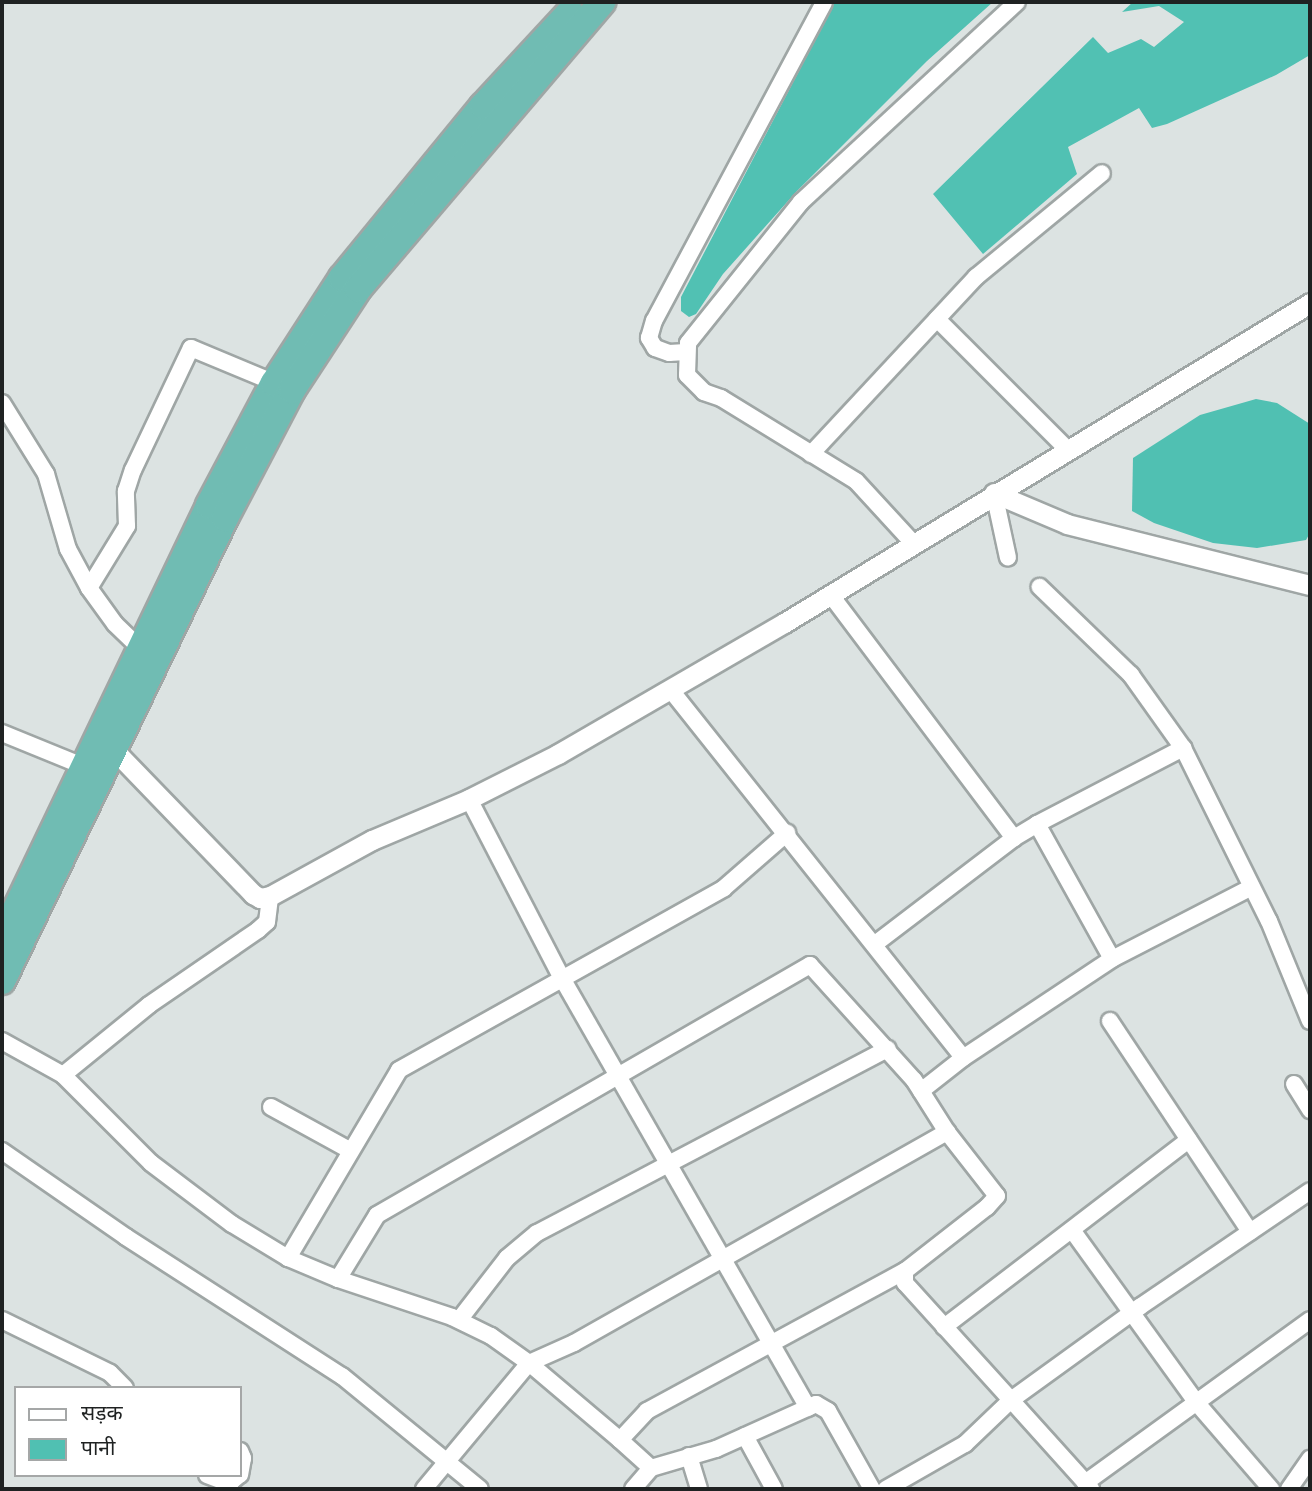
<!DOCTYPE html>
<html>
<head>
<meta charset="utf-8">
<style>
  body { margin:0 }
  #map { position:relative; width:1312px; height:1491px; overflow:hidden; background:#dce3e2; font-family:Inter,"Noto Sans Devanagari",sans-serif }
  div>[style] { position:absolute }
  .forest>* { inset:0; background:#51c1b3 }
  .water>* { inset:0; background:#50c0b2 }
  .roads { filter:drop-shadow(2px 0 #9fa6a5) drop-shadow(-2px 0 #9fa6a5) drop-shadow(0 2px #9fa6a5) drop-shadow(0 -2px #9fa6a5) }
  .minor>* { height:16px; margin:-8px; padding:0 8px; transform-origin:8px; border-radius:8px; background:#fff }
  .tertiary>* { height:19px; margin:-9.5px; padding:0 9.5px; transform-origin:9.5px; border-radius:9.5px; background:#fff }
  .trunk>* { height:26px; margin:-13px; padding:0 13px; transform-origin:13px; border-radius:13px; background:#70bcb3 }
  span { translate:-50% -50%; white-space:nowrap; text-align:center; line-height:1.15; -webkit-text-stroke:5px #fff; paint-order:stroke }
  .frame { position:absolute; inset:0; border:4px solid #1f2222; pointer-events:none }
  .legend { position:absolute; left:14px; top:1386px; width:228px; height:91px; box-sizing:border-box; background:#fff; border:2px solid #a5a7a7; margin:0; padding:9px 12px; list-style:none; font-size:21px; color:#1f2222 }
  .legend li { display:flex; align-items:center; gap:14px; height:35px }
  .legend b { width:35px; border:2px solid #a5a7a7 }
</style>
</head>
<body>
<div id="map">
  <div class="forest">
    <div style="clip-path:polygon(835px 2px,993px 2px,927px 61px,797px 191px,723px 274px,696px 314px,689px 317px,681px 311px,681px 297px)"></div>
    <div style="clip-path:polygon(1133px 2px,1310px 2px,1310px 55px,1276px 75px,1167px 124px,1152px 128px,1139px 108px,1068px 147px,1077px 174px,983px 254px,933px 194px,1093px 37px,1108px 53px,1141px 39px,1154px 47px,1184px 22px,1159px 6px,1122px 12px)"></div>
  </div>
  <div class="water">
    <div style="clip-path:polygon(1256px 399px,1277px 403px,1310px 424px,1310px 533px,1306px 540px,1257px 548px,1213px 543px,1154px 523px,1132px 511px,1133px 458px,1200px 415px)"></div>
  </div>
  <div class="roads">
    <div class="minor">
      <div style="left:937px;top:319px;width:184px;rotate:45deg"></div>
      <div style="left:686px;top:352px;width:17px;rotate:177deg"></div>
      <div style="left:669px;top:353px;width:15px;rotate:-160deg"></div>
      <div style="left:655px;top:348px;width:12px;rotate:-121deg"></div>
      <div style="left:649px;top:338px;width:18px;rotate:-74deg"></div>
      <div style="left:654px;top:321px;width:361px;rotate:-61.9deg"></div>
      <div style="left:2px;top:403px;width:84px;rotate:58.2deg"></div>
      <div style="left:46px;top:474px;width:78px;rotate:73.7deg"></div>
      <div style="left:68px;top:549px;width:44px;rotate:61.7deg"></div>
      <div style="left:89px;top:588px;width:44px;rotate:54.2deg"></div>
      <div style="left:115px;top:624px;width:36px;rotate:44deg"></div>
      <div style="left:811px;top:454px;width:242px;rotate:-47deg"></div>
      <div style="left:976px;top:277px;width:163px;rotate:-39.5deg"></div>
      <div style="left:994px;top:493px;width:66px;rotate:77.8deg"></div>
      <div style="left:913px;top:543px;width:84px;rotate:-132.6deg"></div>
      <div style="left:856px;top:481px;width:158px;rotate:-148.4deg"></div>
      <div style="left:721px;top:398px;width:18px;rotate:-161deg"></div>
      <div style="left:704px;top:392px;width:24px;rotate:-135deg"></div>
      <div style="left:687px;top:375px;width:32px;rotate:-88deg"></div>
      <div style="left:688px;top:343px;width:181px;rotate:-51.3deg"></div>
      <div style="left:801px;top:202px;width:294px;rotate:-42.8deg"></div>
      <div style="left:89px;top:588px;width:73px;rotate:-58.5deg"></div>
      <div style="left:127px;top:526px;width:35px;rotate:-92deg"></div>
      <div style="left:126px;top:491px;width:22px;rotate:-72deg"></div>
      <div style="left:133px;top:470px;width:135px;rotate:-64.6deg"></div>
      <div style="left:191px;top:348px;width:96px;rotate:22.6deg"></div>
      <div style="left:830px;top:594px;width:306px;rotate:53deg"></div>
      <div style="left:1014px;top:838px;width:27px;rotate:-31deg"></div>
      <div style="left:1037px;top:824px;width:154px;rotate:60.9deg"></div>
      <div style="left:1112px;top:959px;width:157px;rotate:-27.2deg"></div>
      <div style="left:670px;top:689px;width:471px;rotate:51.5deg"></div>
      <div style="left:2px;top:733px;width:87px;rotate:22.2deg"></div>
      <div style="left:1183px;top:748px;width:193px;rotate:63.6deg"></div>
      <div style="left:1269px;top:921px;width:108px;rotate:67.7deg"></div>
      <div style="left:469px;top:799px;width:204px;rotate:62.6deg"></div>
      <div style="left:563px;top:980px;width:493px;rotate:60.2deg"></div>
      <div style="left:1037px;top:824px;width:165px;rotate:-27.5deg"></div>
      <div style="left:1183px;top:748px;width:90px;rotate:-125.5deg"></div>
      <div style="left:1131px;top:675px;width:127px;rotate:-136deg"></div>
      <div style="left:875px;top:944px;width:175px;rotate:-37.3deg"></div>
      <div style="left:1110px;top:1021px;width:253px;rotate:56.4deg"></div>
      <div style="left:2px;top:1041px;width:70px;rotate:29.1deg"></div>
      <div style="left:63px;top:1075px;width:124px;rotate:45deg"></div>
      <div style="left:151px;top:1163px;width:101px;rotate:37deg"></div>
      <div style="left:232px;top:1224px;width:66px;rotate:31.3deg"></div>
      <div style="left:288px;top:1258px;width:54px;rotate:22.8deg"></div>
      <div style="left:338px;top:1279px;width:120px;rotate:18.4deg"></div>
      <div style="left:452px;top:1317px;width:43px;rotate:26deg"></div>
      <div style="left:491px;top:1336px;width:47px;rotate:35.4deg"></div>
      <div style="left:529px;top:1363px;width:119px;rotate:40.2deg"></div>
      <div style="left:620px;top:1440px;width:40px;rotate:-47deg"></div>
      <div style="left:647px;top:1411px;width:294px;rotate:-28.5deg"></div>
      <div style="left:63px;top:1075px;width:111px;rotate:-39.1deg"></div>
      <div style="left:149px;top:1005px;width:132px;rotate:-34.5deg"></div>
      <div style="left:258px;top:930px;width:12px;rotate:-42deg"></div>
      <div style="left:267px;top:922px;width:26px;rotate:-83deg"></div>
      <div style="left:1294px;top:1084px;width:31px;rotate:58deg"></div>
      <div style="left:921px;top:1091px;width:53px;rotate:-38.2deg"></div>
      <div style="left:963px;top:1058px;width:179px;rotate:-33.6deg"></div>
      <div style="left:271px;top:1107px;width:91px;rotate:28.8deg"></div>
      <div style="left:2px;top:1151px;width:151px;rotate:34.7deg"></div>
      <div style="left:126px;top:1237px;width:257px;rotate:32.8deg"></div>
      <div style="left:342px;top:1376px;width:178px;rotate:39.3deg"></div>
      <div style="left:1072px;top:1230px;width:212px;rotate:54.2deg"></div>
      <div style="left:1196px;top:1402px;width:115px;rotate:49.2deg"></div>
      <div style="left:288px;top:1258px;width:218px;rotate:-59.4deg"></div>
      <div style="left:399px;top:1070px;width:372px;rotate:-29.2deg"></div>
      <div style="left:724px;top:888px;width:84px;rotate:-41.1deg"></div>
      <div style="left:338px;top:1279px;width:75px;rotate:-58.6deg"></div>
      <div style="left:377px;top:1215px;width:500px;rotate:-30deg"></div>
      <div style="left:810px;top:965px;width:155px;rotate:47.9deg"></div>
      <div style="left:914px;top:1080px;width:62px;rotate:57.6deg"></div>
      <div style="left:2px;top:1320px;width:120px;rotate:26.1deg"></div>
      <div style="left:110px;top:1373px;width:21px;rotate:45deg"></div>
      <div style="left:459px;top:1320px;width:78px;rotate:-52.3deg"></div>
      <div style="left:507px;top:1258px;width:39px;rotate:-40deg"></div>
      <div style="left:537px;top:1233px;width:396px;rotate:-27.7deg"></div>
      <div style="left:944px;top:1327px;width:308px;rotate:-37.4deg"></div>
      <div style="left:745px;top:1436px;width:60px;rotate:61.3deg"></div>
      <div style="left:620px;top:1440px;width:42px;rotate:42.1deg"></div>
      <div style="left:240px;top:1451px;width:8px;rotate:67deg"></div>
      <div style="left:243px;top:1458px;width:17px;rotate:100deg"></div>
      <div style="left:689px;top:1456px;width:34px;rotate:73deg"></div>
      <div style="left:207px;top:1475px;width:17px;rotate:21deg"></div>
      <div style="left:223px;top:1481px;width:9px"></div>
      <div style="left:232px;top:1481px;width:9px;rotate:-41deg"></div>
      <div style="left:1085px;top:1483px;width:278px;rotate:-35.9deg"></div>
      <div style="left:424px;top:1489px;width:164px;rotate:-50.2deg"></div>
      <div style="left:529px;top:1363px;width:49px;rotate:-24deg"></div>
      <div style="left:574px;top:1343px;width:429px;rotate:-29.5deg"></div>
      <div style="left:947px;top:1132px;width:81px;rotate:52deg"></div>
      <div style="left:997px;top:1196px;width:15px;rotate:132deg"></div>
      <div style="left:987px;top:1207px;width:104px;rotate:142deg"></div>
      <div style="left:905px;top:1271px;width:12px;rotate:90deg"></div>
      <div style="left:905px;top:1283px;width:158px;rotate:47.8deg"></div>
      <div style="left:1011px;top:1400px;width:160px;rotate:-35.9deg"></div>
      <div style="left:1141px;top:1306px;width:204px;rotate:-34.2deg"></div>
      <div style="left:633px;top:1489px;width:28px;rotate:-49deg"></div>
      <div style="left:651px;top:1468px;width:68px;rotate:-16.3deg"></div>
      <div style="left:716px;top:1449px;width:110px;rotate:-24.2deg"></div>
      <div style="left:816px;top:1404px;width:14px;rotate:30deg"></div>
      <div style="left:828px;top:1411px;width:90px;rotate:60.6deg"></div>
      <div style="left:886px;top:1489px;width:91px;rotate:-29.7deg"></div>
      <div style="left:965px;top:1444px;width:64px;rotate:-43.7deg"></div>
      <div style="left:1011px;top:1400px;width:120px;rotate:48deg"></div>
      <div style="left:1289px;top:1489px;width:37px;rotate:-55deg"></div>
    </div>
    <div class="tertiary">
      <div style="left:994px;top:493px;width:79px;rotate:23deg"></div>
      <div style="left:1067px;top:524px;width:251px;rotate:14.1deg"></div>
      <div style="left:113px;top:749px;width:202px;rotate:46deg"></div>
      <div style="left:253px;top:894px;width:8px;rotate:30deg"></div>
      <div style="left:260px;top:898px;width:10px;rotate:-11deg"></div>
      <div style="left:270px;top:896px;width:116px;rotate:-28.8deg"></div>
      <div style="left:372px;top:840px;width:105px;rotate:-22.9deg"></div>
      <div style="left:469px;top:799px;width:100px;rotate:-26.8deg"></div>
      <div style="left:558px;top:754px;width:261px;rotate:-30.1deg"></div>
      <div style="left:784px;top:623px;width:616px;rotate:-31.31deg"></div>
    </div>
    <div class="trunk">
      <div style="left:2px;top:938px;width:480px;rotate:-64.4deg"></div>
      <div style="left:209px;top:505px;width:138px;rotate:-62deg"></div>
      <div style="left:274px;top:383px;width:125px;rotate:-57.1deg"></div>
      <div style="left:342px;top:278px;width:222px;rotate:-50.7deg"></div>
      <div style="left:483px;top:106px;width:128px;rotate:-47.2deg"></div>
      <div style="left:2px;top:981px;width:514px;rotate:-64.28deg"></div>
      <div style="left:225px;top:518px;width:144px;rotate:-62.4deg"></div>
      <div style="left:292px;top:390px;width:121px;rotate:-56.8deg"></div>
      <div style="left:358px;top:289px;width:377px;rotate:-49.6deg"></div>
    </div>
  </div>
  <div class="frame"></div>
  <ul class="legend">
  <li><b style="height:9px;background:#fff"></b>सड़क</li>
  <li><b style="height:19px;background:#50c0b2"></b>पानी</li>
  </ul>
</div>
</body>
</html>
